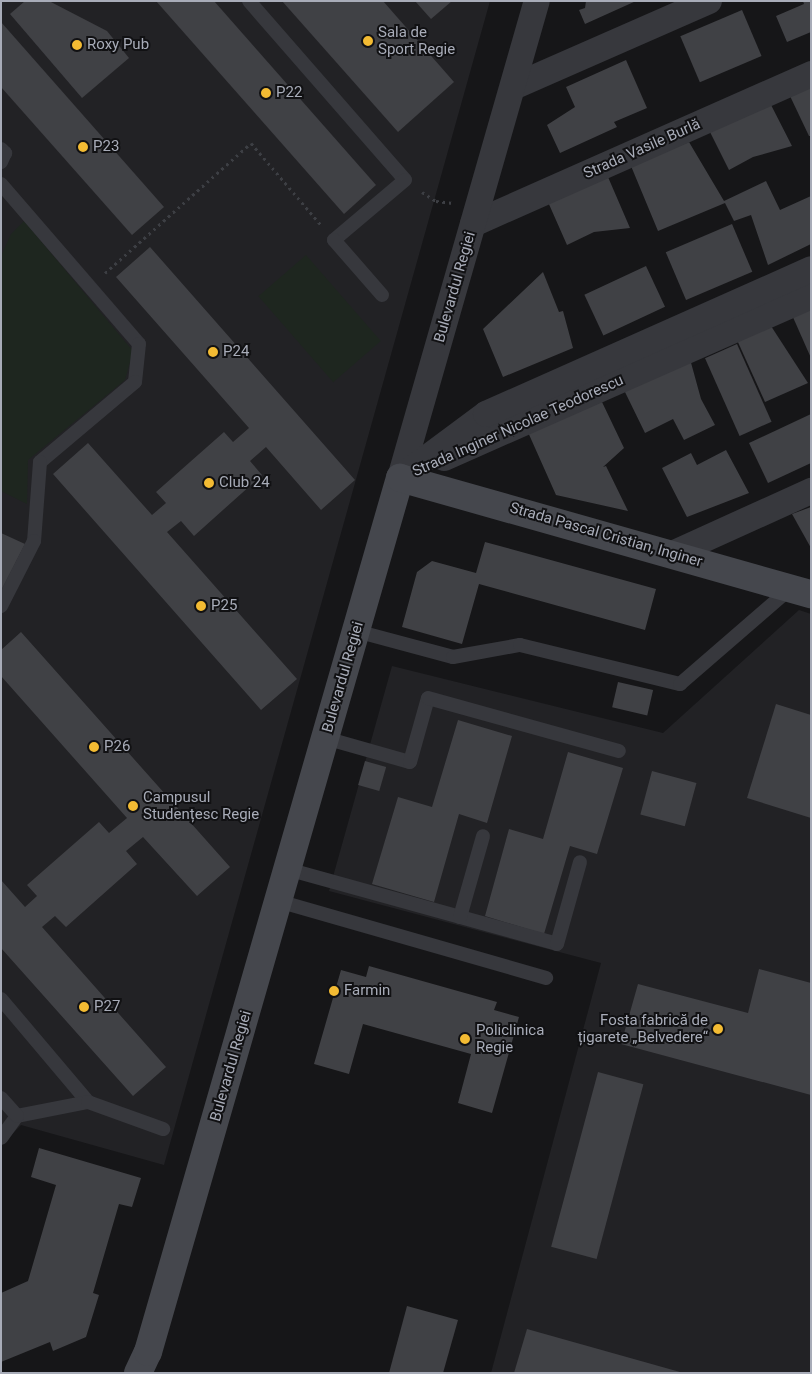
<!DOCTYPE html>
<html>
<head>
<meta charset="utf-8">
<style>
  body { margin:0 }
  #map { position:relative; width:812px; height:1374px; overflow:hidden; background:#161618; font-family:Roboto,sans-serif }
  div>[style] { position:absolute }
  .built>* { inset:0; background:#222225 }
  .green>* { inset:0; background:#1e261f; transform-origin:0 0 }
  .building>* { inset:0; background:#404145; transform-origin:0 0 }
  .path>* { height:3px; margin-top:-1.5px; transform-origin:0; background:repeating-linear-gradient(90deg,#3d3f44 0 2.5px,transparent 0 6.5px) }
  .lane>* { height:14px; margin:-7px; padding:0 7px; transform-origin:7px; border-radius:7px; background:#37383d }
  .street>* { height:26px; margin:-13px; padding:0 13px; transform-origin:13px; border-radius:13px; background:#37383d }
  .secondary>* { height:28px; margin:-14px; padding:0 14px; transform-origin:14px; border-radius:14px; background:#45474d }
  .dots>* { width:14px; height:14px; translate:-50% -50%; box-sizing:border-box; border:2px solid #111113; border-radius:50% }
  span { translate:-50% -50%; white-space:nowrap; text-align:center; line-height:1.15; -webkit-text-stroke:4px #111113; paint-order:stroke }
  .poi-label { font-size:15px; color:#a8acb8 }
  .left { translate:0 -50%; text-align:left }
  .right { translate:-100% -50%; text-align:right }
  .street-label { font-size:15px; color:#a8acb8 }
  .frame { position:absolute; inset:0; border:2px solid #a8acb8; pointer-events:none }
</style>
</head>
<body>
<div id="map">
  <div class="built">
    <div style="clip-path:polygon(1px 1px,490px 1px,164px 1165px,21px 1125px,1px 1145px)"></div>
    <div style="clip-path:polygon(799px 610px,811px 614px,811px 1373px,491px 1373px,601px 963px,329px 891px,392px 666px,663px 733px)"></div>
  </div>
  <div class="green">
    <div style="clip-path:polygon(24px 221px,133px 351px,125px 380px,28px 460px,27px 504px,1px 491px,1px 256px,11px 234px)"></div>
    <div style="left:306px;top:255px;width:114px;height:63px;rotate:49deg"></div>
  </div>
  <div class="building">
    <div style="clip-path:polygon(25px 1px,49px 1px,107px 31px,129px 58px,82px 98px,10px 14px)"></div>
    <div style="clip-path:polygon(156px 1px,214px 1px,376px 185px,344px 214px)"></div>
    <div style="clip-path:polygon(282px 1px,383px 1px,454px 82px,398px 132px)"></div>
    <div style="clip-path:polygon(415px 1px,452px 1px,431px 19px)"></div>
    <div style="clip-path:polygon(586px 1px,636px 1px,585px 24px,579px 10px,585px 8px)"></div>
    <div style="clip-path:polygon(803px 1px,811px 1px,811px 32px,787px 42px,776px 16px,804px 4px)"></div>
    <div style="left:742px;top:10px;width:50px;height:67px;rotate:67deg"></div>
    <div style="clip-path:polygon(1px 22px,164px 207px,132px 235px,1px 87px)"></div>
    <div style="clip-path:polygon(626px 60px,647px 108px,614px 122px,617px 127px,560px 153px,547px 125px,575px 107px,566px 87px)"></div>
    <div style="clip-path:polygon(811px 87px,811px 136px,809px 136px,790px 96px)"></div>
    <div style="clip-path:polygon(769px 101px,792px 146px,753px 157px,729px 170px,709px 130px)"></div>
    <div style="clip-path:polygon(689px 142px,724px 201px,766px 181px,780px 210px,811px 196px,811px 244px,768px 265px,751px 215px,734px 221px,725px 203px,658px 231px,631px 166px)"></div>
    <div style="clip-path:polygon(608px 177px,630px 228px,594px 232px,567px 245px,548px 202px)"></div>
    <div style="left:732px;top:224px;width:52px;height:72px;rotate:67deg"></div>
    <div style="clip-path:polygon(150px 247px,355px 480px,321px 510px,266px 447px,250px 461px,262px 475px,194px 536px,181px 521px,167px 532px,297px 679px,261px 710px,53px 474px,88px 443px,152px 515px,166px 503px,156px 492px,224px 432px,233px 442px,249px 428px,116px 277px)"></div>
    <div style="left:646px;top:266px;width:45px;height:68px;rotate:65deg"></div>
    <div style="clip-path:polygon(543px 272px,559px 312px,563px 311px,573px 348px,503px 377px,483px 329px)"></div>
    <div style="clip-path:polygon(811px 307px,811px 358px,792px 315px)"></div>
    <div style="clip-path:polygon(771px 326px,808px 383px,765px 402px,737px 340px)"></div>
    <div style="left:737px;top:344px;width:85px;height:35px;rotate:66deg"></div>
    <div style="clip-path:polygon(690px 359px,701px 399px,715px 425px,684px 440px,673px 419px,645px 433px,624px 390px)"></div>
    <div style="clip-path:polygon(602px 402px,624px 448px,603px 467px,606px 466px,628px 511px,556px 495px,527px 430px)"></div>
    <div style="clip-path:polygon(811px 414px,811px 463px,768px 483px,749px 443px)"></div>
    <div style="clip-path:polygon(726px 450px,749px 493px,687px 517px,662px 468px,691px 453px,697px 465px)"></div>
    <div style="clip-path:polygon(811px 507px,811px 548px,792px 514px)"></div>
    <div style="clip-path:polygon(1px 533px,25px 544px,1px 591px)"></div>
    <div style="clip-path:polygon(485px 542px,656px 589px,645px 630px,479px 584px,462px 644px,402px 627px,417px 572px,432px 561px,476px 573px)"></div>
    <div style="clip-path:polygon(21px 632px,230px 867px,197px 896px,143px 837px,126px 851px,137px 864px,66px 927px,55px 916px,42px 927px,166px 1067px,133px 1096px,1px 948px,1px 880px,25px 907px,37px 896px,27px 885px,99px 822px,109px 833px,127px 818px,1px 676px,1px 650px)"></div>
    <div style="left:618px;top:682px;width:36px;height:26px;rotate:13deg"></div>
    <div style="clip-path:polygon(776px 704px,811px 715px,811px 818px,747px 798px)"></div>
    <div style="clip-path:polygon(458px 720px,512px 736px,487px 823px,459px 814px,434px 902px,372px 884px,398px 797px,432px 807px)"></div>
    <div style="clip-path:polygon(568px 752px,623px 768px,597px 854px,570px 846px,544px 934px,485px 916px,509px 829px,543px 839px)"></div>
    <div style="left:365px;top:761px;width:22px;height:25px;rotate:16deg"></div>
    <div style="left:652px;top:771px;width:46px;height:45px;rotate:15deg"></div>
    <div style="clip-path:polygon(369px 966px,497px 1002px,494px 1010px,519px 1017px,492px 1113px,458px 1103px,471px 1054px,363px 1024px,349px 1074px,314px 1064px,341px 970px,366px 977px)"></div>
    <div style="clip-path:polygon(759px 969px,811px 983px,811px 1095px,621px 1044px,638px 984px,748px 1013px)"></div>
    <div style="left:598px;top:1072px;width:47px;height:181px;rotate:15deg"></div>
    <div style="clip-path:polygon(39px 1148px,141px 1178px,132px 1207px,119px 1204px,93px 1293px,99px 1295px,86px 1337px,53px 1351px,50px 1342px,1px 1362px,1px 1293px,28px 1281px,56px 1185px,31px 1177px)"></div>
    <div style="clip-path:polygon(407px 1306px,458px 1320px,443px 1373px,389px 1373px)"></div>
    <div style="clip-path:polygon(527px 1329px,680px 1372px,680px 1373px,514px 1373px)"></div>
  </div>
  <div class="path">
    <div style="left:422px;top:192px;width:17px;rotate:33deg"></div>
    <div style="left:436px;top:201px;width:17px;rotate:7deg"></div>
    <div style="left:105px;top:273px;width:195px;rotate:-41.7deg"></div>
    <div style="left:251px;top:143px;width:109px;rotate:49.5deg"></div>
  </div>
  <div class="lane">
    <div style="left:249px;top:1px;width:237px;rotate:48.9deg"></div>
    <div style="left:405px;top:180px;width:93px;rotate:139.8deg"></div>
    <div style="left:334px;top:240px;width:73px;rotate:48.9deg"></div>
    <div style="left:1px;top:149px;width:6px;rotate:45deg"></div>
    <div style="left:5px;top:153px;width:10px;rotate:114deg"></div>
    <div style="left:1px;top:184px;width:211px;rotate:49.2deg"></div>
    <div style="left:139px;top:344px;width:38px;rotate:96deg"></div>
    <div style="left:135px;top:382px;width:124px;rotate:139.9deg"></div>
    <div style="left:40px;top:462px;width:79px;rotate:94.3deg"></div>
    <div style="left:34px;top:541px;width:73px;rotate:116.9deg"></div>
    <div style="left:356px;top:631px;width:100px;rotate:15deg"></div>
    <div style="left:453px;top:657px;width:68px;rotate:-10.2deg"></div>
    <div style="left:520px;top:645px;width:165px;rotate:13.7deg"></div>
    <div style="left:680px;top:684px;width:147px;rotate:-40.9deg"></div>
    <div style="left:325px;top:738px;width:88px;rotate:15.8deg"></div>
    <div style="left:410px;top:762px;width:66px;rotate:-74.3deg"></div>
    <div style="left:428px;top:698px;width:198px;rotate:15.5deg"></div>
    <div style="left:287px;top:869px;width:280px;rotate:15.5deg"></div>
    <div style="left:557px;top:944px;width:85px;rotate:-74.3deg"></div>
    <div style="left:278px;top:901px;width:279px;rotate:16deg"></div>
    <div style="left:460px;top:917px;width:84px;rotate:-74.1deg"></div>
    <div style="left:1px;top:999px;width:135px;rotate:49.8deg"></div>
    <div style="left:88px;top:1102px;width:72px;rotate:168.8deg"></div>
    <div style="left:17px;top:1116px;width:27px;rotate:126deg"></div>
    <div style="left:1px;top:1098px;width:24px;rotate:48deg"></div>
    <div style="left:88px;top:1102px;width:80px;rotate:19.8deg"></div>
  </div>
  <div class="street">
    <div style="left:513px;top:87px;width:214px;rotate:-23.7deg"></div>
    <div style="left:473px;top:224px;width:370px;rotate:-23.9deg"></div>
    <div style="left:444px;top:458px;width:401px;rotate:-23.8deg"></div>
    <div style="left:400px;top:478px;width:496px;rotate:-74deg"></div>
    <div style="left:400px;top:478px;width:107px;rotate:-36.7deg"></div>
    <div style="left:486px;top:414px;width:356px;rotate:-24deg"></div>
    <div style="left:672px;top:554px;width:153px;rotate:-24.4deg"></div>
  </div>
  <div class="secondary">
    <div style="left:138px;top:1373px;width:23px;rotate:-65deg"></div>
    <div style="left:148px;top:1352px;width:910px;rotate:-73.92deg"></div>
    <div style="left:400px;top:478px;width:427px;rotate:15.8deg"></div>
  </div>
  <div class="dots">
    <div style="left:368px;top:41px;background:#f3bb33"></div>
    <div style="left:77px;top:45px;background:#f3bb33"></div>
    <div style="left:266px;top:93px;background:#f3bb33"></div>
    <div style="left:83px;top:147px;background:#f3bb33"></div>
    <div style="left:213px;top:352px;background:#f3bb33"></div>
    <div style="left:209px;top:483px;background:#f3bb33"></div>
    <div style="left:201px;top:606px;background:#f3bb33"></div>
    <div style="left:94px;top:747px;background:#f3bb33"></div>
    <div style="left:133px;top:806px;background:#f3bb33"></div>
    <div style="left:334px;top:991px;background:#f3bb33"></div>
    <div style="left:84px;top:1007px;background:#f3bb33"></div>
    <div style="left:718px;top:1029px;background:#f3bb33"></div>
    <div style="left:465px;top:1039px;background:#f3bb33"></div>
  </div>
  <div class="poi-label">
    <span class="left" style="left:378px;top:41px">Sala de<br>Sport Regie</span>
    <span class="left" style="left:87px;top:45px">Roxy Pub</span>
    <span class="left" style="left:276px;top:93px">P22</span>
    <span class="left" style="left:93px;top:147px">P23</span>
    <span class="left" style="left:223px;top:352px">P24</span>
    <span class="left" style="left:219px;top:483px">Club 24</span>
    <span class="left" style="left:211px;top:606px">P25</span>
    <span class="left" style="left:104px;top:747px">P26</span>
    <span class="left" style="left:143px;top:806px">Campusul<br>Studențesc Regie</span>
    <span class="left" style="left:344px;top:991px">Farmin</span>
    <span class="left" style="left:94px;top:1007px">P27</span>
    <span class="right" style="left:708px;top:1029px">Fosta fabrică de<br>țigarete „Belvedere“</span>
    <span class="left" style="left:476px;top:1039px">Policlinica<br>Regie</span>
  </div>
  <div class="street-label">
    <span style="left:642px;top:149px;rotate:-24deg">Strada Vasile Burlă</span>
    <span style="left:455px;top:287px;rotate:-74deg">Bulevardul Regiei</span>
    <span style="left:518px;top:426px;rotate:-24deg">Strada Inginer Nicolae Teodorescu</span>
    <span style="left:606px;top:535px;rotate:16deg">Strada Pascal Cristian, Inginer</span>
    <span style="left:343px;top:677px;rotate:-74deg">Bulevardul Regiei</span>
    <span style="left:231px;top:1066px;rotate:-74deg">Bulevardul Regiei</span>
  </div>
  <div class="frame"></div>
</div>
</body>
</html>
